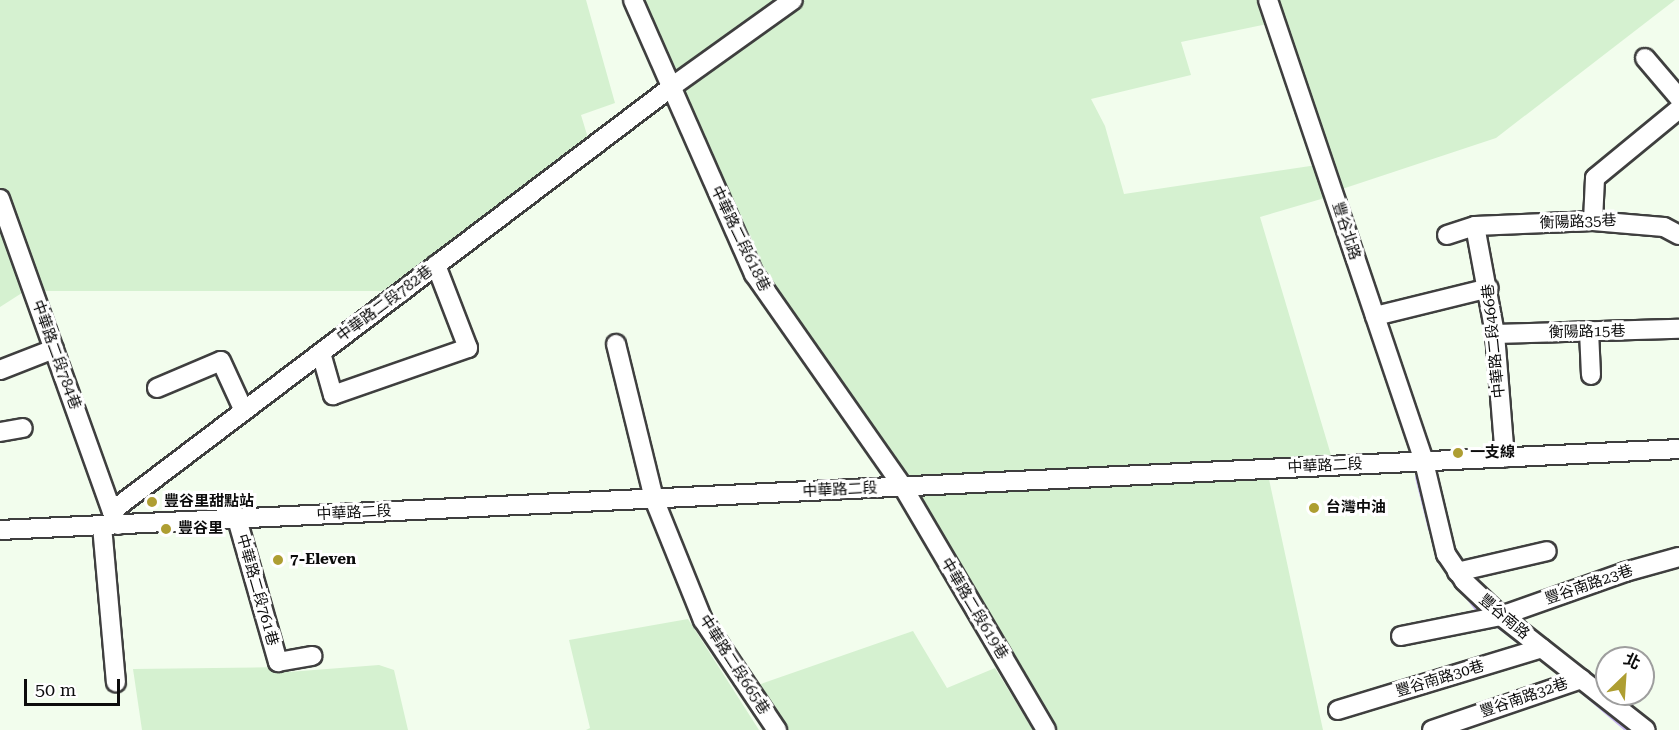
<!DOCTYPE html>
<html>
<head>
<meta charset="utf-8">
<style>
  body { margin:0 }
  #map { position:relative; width:1679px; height:730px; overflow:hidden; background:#f2fded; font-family:"Roboto Serif","Noto Sans TC",serif }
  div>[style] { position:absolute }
  .farmland>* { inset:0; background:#d5f1d0 }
  .stream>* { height:4px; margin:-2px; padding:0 2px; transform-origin:2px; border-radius:2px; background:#c7b7f0 }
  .roads { filter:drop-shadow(2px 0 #3f3f3f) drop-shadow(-2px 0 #3f3f3f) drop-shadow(0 2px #3f3f3f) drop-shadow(0 -2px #3f3f3f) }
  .minor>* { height:18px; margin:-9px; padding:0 9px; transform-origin:9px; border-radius:9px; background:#fff }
  .dots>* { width:16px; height:16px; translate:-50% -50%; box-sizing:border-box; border:3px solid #fff; border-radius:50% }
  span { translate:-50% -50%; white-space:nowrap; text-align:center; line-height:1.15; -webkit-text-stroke:6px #fff; paint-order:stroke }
  .street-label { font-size:15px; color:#0c0c0c }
  .poi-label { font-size:15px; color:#0c0c0c; font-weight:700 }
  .left { translate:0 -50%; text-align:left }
  .north { position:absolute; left:1595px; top:646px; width:60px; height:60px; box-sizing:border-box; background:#fff; border:2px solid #9e9e9e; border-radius:50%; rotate:25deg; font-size:16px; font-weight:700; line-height:24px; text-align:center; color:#0c0c0c }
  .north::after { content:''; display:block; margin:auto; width:21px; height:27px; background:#ae9e32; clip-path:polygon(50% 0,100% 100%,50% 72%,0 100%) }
  .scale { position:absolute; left:24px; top:679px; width:96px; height:27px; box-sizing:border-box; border:3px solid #0c0c0c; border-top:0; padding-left:8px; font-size:18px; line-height:21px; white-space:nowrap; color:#0c0c0c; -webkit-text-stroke:4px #fff; paint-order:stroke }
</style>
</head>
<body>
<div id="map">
  <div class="farmland">
    <div style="clip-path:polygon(0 0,586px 0,615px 103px,581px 115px,591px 148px,390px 291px,25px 291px,0 307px)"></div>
    <div style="clip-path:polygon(633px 0,1264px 0,1272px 23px,1181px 42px,1191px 75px,1091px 99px,1105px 126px,1124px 194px,1317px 165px,1328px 197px,1260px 217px,1331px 455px,1267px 470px,1323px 730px,1046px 730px,922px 523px,773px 305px)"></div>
    <div style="clip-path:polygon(1268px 0,1675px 0,1496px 138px,1333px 192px)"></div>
    <div style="clip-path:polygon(688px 619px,759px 730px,586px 730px,590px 728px,569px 640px)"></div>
    <div style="clip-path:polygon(913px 631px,947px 688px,995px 668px,1033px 730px,789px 730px,758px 685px)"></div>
    <div style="clip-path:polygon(379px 665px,394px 670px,408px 730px,142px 730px,133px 669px,286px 667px,288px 672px)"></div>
  </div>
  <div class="stream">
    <div style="left:1417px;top:477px;width:54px;rotate:76deg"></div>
    <div style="left:1461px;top:589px;width:28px;rotate:52deg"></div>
    <div style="left:1495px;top:624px;width:25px;rotate:37deg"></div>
    <div style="left:1580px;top:690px;width:62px;rotate:40.4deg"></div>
  </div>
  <div class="roads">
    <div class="minor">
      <div style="left:633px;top:0;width:300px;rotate:66.2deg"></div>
      <div style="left:754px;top:274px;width:260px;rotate:55deg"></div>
      <div style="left:903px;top:487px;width:282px;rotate:59.5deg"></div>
      <div style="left:1268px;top:0;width:488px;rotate:71.3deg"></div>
      <div style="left:1424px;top:462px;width:95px;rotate:76.6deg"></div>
      <div style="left:1446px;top:554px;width:32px;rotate:56deg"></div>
      <div style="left:1464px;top:581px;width:51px;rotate:43.4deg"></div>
      <div style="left:1501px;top:616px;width:184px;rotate:38.2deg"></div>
      <div style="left:1645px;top:58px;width:52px;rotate:49.6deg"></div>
      <div style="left:0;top:199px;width:331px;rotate:70.3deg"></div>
      <div style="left:1593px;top:221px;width:43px;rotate:-87.3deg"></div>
      <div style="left:1595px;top:178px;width:109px;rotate:-39.4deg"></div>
      <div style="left:1475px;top:226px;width:110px;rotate:79.5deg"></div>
      <div style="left:1495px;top:334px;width:124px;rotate:85.4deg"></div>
      <div style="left:1447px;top:235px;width:29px;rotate:-18deg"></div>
      <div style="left:1475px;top:226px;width:118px;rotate:-2.4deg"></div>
      <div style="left:1593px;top:221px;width:71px;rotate:4.8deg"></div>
      <div style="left:1664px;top:227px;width:17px;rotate:28deg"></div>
      <div style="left:1375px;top:316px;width:117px;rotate:-13.8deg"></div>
      <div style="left:1589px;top:331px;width:44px;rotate:87.4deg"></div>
      <div style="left:1495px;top:334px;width:184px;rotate:-1.6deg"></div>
      <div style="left:616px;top:344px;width:160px;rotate:76.2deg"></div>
      <div style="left:654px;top:499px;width:131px;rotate:68deg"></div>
      <div style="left:703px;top:620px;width:133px;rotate:56.1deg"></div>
      <div style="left:321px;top:353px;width:44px;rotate:74.1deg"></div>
      <div style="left:333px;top:395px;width:143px;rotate:-19.2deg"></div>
      <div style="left:468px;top:348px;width:89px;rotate:-111.1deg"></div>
      <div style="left:0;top:370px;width:58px;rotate:-21.3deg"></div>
      <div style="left:157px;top:388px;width:69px;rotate:-22.9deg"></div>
      <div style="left:221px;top:361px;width:55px;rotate:65.3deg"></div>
      <div style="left:0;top:432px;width:23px;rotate:-10deg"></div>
      <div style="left:237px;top:519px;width:149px;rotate:74deg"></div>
      <div style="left:278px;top:662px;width:35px;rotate:-10deg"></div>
      <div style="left:118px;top:525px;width:15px;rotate:-113deg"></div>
      <div style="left:112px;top:511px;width:700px;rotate:-37.16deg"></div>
      <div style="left:670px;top:88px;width:151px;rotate:-35.6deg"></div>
      <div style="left:102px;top:526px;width:157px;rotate:84.9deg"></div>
      <div style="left:0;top:530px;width:1681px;rotate:-2.76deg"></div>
      <div style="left:1457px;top:572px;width:92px;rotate:-13.1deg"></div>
      <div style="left:1401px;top:636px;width:102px;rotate:-11.3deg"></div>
      <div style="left:1501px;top:616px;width:132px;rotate:-19.5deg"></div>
      <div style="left:1625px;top:572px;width:56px;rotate:-15.5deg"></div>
      <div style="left:1338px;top:710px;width:213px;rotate:-16.9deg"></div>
      <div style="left:1432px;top:730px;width:158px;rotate:-18.8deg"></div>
    </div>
  </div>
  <div class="dots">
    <div style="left:1458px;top:453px;background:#ae9e32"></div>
    <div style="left:152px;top:502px;background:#ae9e32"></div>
    <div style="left:1314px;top:508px;background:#ae9e32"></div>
    <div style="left:166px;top:529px;background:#ae9e32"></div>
    <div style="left:278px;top:560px;background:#ae9e32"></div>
  </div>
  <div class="street-label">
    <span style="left:1578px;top:222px;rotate:-2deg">衡陽路35巷</span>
    <span style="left:1346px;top:231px;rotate:72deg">豐谷北路</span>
    <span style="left:740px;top:239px;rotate:64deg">中華路二段618巷</span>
    <span style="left:385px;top:304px;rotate:-37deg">中華路二段782巷</span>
    <span style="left:1587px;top:332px;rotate:-1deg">衡陽路15巷</span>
    <span style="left:1494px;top:341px;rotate:-96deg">中華路二段466巷</span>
    <span style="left:56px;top:355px;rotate:70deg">中華路二段784巷</span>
    <span style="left:1325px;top:466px;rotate:-3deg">中華路二段</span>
    <span style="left:840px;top:490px;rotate:-3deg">中華路二段</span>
    <span style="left:354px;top:513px;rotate:-3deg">中華路二段</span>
    <span style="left:1589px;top:585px;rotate:-19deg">豐谷南路23巷</span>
    <span style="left:257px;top:590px;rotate:74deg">中華路二段761巷</span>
    <span style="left:974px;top:609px;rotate:59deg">中華路二段619巷</span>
    <span style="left:1504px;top:617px;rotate:40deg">豐谷南路</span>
    <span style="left:734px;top:665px;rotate:57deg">中華路二段665巷</span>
    <span style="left:1440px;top:679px;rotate:-17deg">豐谷南路30巷</span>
    <span style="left:1524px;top:698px;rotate:-19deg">豐谷南路32巷</span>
  </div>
  <div class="poi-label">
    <span class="left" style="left:1470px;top:453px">一支線</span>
    <span class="left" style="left:164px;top:502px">豐谷里甜點站</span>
    <span class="left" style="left:1326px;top:508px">台灣中油</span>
    <span class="left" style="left:178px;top:529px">豐谷里</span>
    <span class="left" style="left:290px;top:560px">7-Eleven</span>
  </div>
  <div class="north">北</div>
  <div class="scale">50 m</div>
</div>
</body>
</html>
